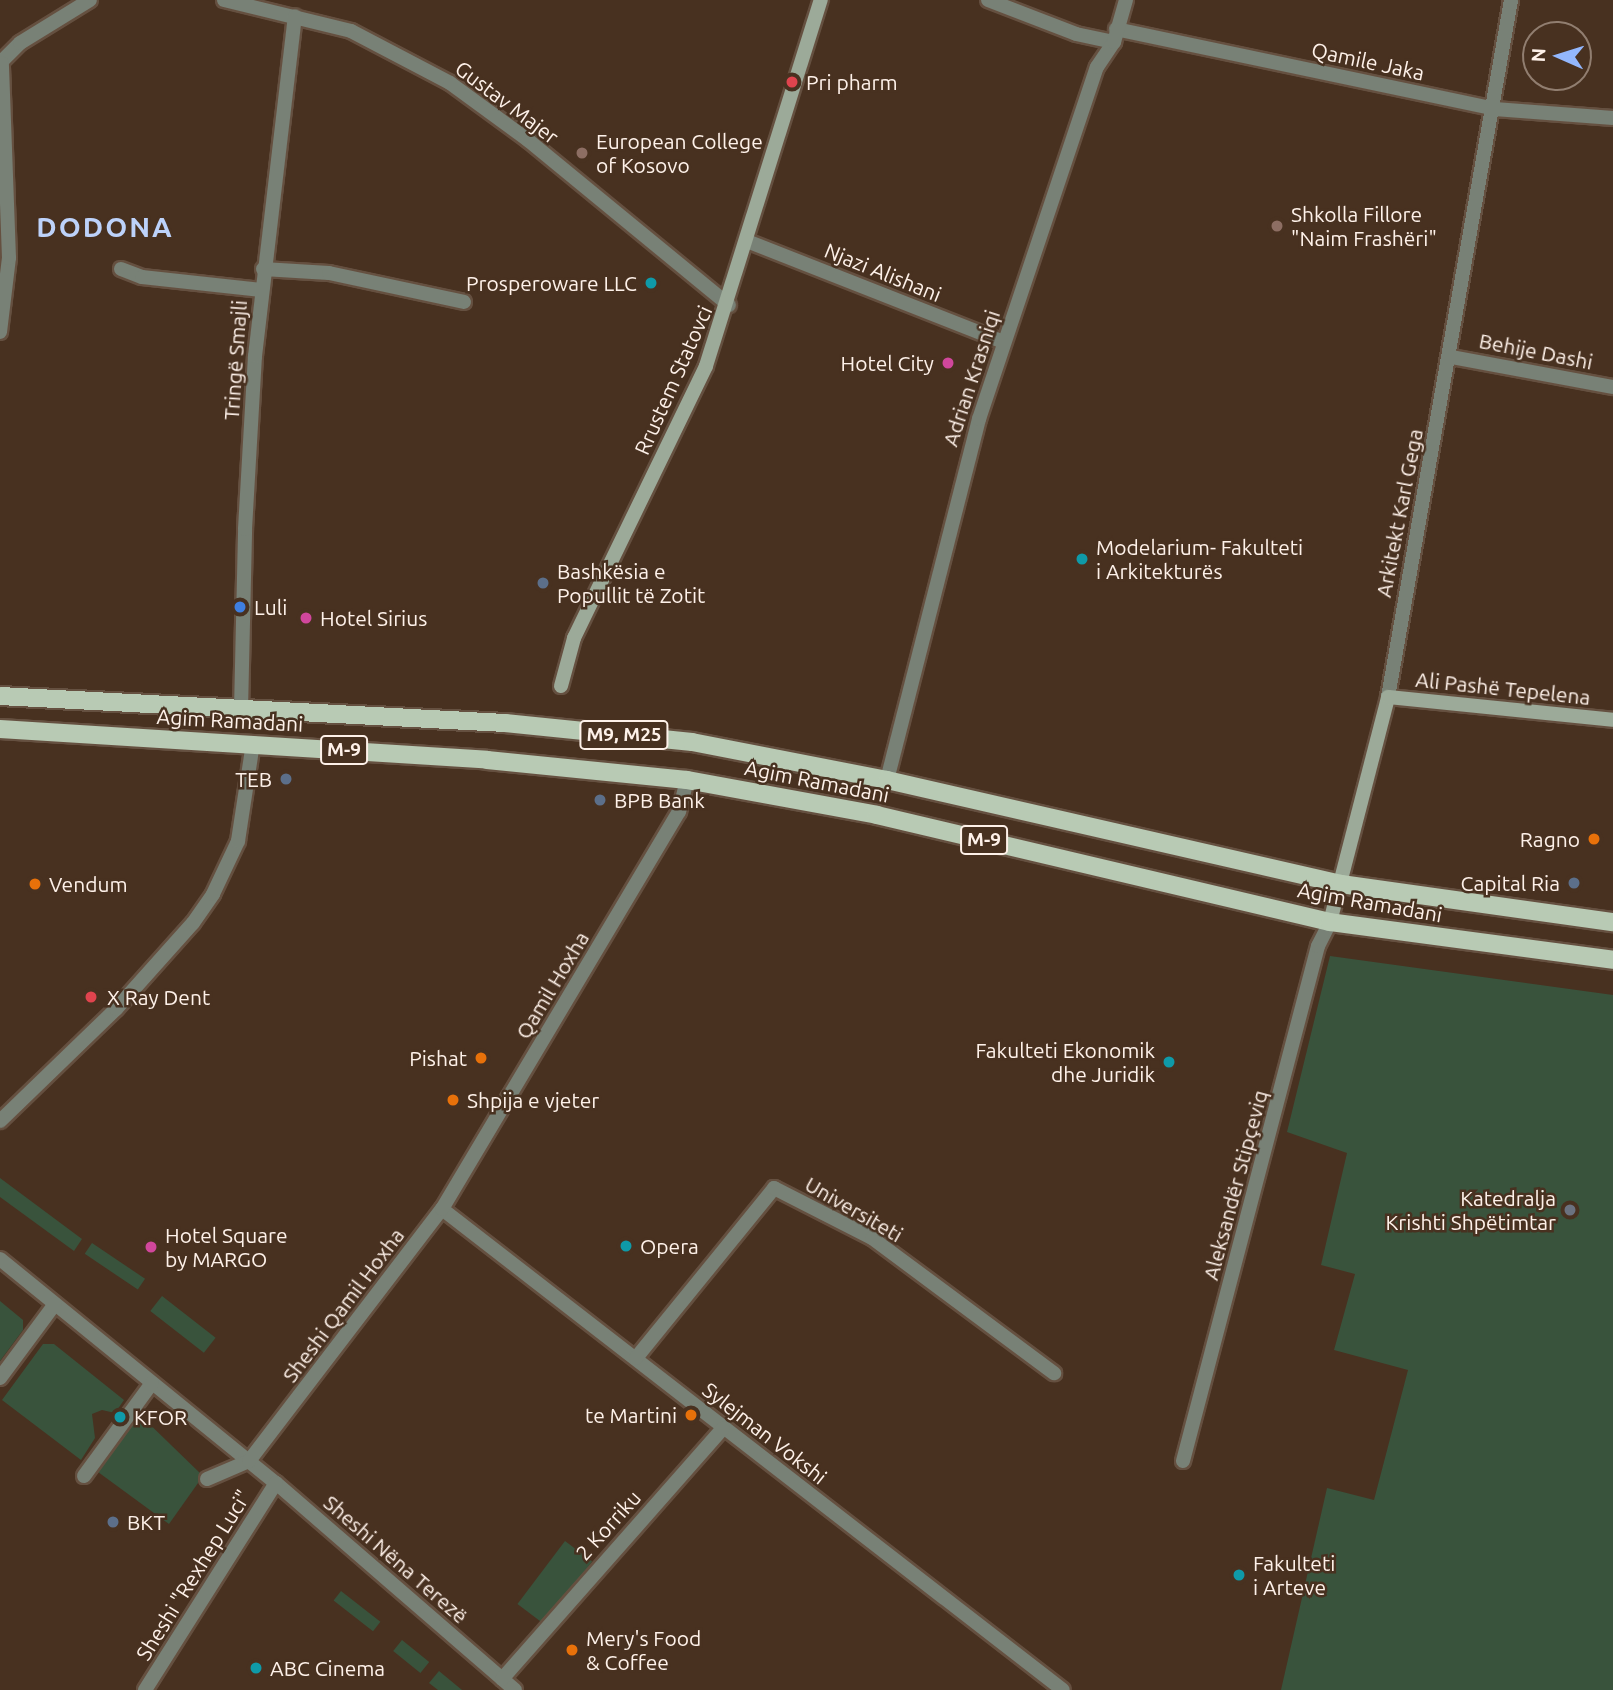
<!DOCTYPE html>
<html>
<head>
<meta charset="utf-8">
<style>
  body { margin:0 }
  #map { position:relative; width:1613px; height:1690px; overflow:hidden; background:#483120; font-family:Ubuntu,sans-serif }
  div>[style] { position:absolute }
  .green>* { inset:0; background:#39533c; transform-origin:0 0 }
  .roads { filter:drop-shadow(2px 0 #655040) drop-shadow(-2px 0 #655040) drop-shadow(0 2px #655040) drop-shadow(0 -2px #655040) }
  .street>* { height:14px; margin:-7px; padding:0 7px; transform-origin:7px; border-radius:7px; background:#788176 }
  .secondary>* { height:14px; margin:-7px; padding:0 7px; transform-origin:7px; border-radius:7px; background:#9caa99 }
  .primary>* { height:18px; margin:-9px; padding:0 9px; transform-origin:9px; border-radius:9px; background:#b8cab4 }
  .dots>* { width:19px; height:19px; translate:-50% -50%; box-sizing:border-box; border:4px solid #483120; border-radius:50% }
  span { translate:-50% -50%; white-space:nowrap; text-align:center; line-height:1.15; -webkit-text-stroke:5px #483120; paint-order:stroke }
  .shield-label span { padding:2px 5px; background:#483120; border:2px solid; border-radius:5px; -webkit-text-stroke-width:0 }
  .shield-label { font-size:19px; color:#fef1e9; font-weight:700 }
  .street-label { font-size:21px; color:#fef1e9 }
  .poi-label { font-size:21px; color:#fef1e9 }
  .left { translate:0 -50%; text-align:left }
  .right { translate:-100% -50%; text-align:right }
  .district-label { font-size:28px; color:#bdd2fa; font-weight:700; letter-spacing:2px }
  .north { position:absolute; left:1522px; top:21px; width:70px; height:70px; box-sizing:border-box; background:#483120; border:2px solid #917e70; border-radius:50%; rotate:273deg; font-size:19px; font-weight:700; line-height:28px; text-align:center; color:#fef1e9 }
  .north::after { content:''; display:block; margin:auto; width:24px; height:32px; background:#93b7fd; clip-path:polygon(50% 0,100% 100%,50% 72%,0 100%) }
</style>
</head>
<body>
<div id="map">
  <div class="green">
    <div style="clip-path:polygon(1330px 956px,1613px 995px,1613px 1690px,1281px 1690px,1327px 1488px,1374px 1500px,1408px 1370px,1334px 1350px,1355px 1274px,1321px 1265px,1347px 1153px,1287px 1132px)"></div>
    <div style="clip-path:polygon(0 1178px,82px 1239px,74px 1251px,0 1197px)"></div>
    <div style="left:92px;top:1243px;width:64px;height:13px;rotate:34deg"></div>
    <div style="left:162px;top:1296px;width:68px;height:19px;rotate:38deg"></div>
    <div style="clip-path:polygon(0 1301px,23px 1320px,23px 1330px,0 1361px)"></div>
    <div style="clip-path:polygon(43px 1344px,54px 1344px,124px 1400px,115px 1413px,102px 1410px,92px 1414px,95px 1438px,81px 1460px,2px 1400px)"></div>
    <div style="clip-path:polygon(137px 1412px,203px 1476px,169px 1524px,98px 1472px)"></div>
    <div style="left:565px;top:1541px;width:34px;height:79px;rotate:37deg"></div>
    <div style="left:341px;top:1591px;width:50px;height:12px;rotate:38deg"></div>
    <div style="left:402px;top:1640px;width:35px;height:14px;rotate:39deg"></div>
    <div style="clip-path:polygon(439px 1671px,462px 1690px,438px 1690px,429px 1683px)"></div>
  </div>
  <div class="roads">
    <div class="street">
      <div style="left:224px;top:0;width:131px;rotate:13.7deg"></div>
      <div style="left:351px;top:31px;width:112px;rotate:27.7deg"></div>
      <div style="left:450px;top:83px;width:97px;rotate:36.2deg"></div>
      <div style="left:528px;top:140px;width:260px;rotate:39.4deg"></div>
      <div style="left:988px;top:0;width:94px;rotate:21.1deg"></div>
      <div style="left:1076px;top:34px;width:39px;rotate:12deg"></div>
      <div style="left:1116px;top:29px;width:387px;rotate:11.9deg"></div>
      <div style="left:1495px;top:109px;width:118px;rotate:4.4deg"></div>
      <div style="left:0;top:63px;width:28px;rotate:-45deg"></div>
      <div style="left:20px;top:43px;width:82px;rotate:-31.6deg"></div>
      <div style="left:747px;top:241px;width:275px;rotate:21.5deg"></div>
      <div style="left:121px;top:269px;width:22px;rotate:21deg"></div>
      <div style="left:142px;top:277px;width:120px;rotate:6.2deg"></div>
      <div style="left:263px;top:269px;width:66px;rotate:3.5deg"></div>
      <div style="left:329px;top:273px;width:138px;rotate:12.1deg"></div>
      <div style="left:0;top:332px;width:75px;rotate:-83.1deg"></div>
      <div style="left:9px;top:258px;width:195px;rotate:-92.1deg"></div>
      <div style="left:1451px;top:357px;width:165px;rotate:10.5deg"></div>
      <div style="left:1388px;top:697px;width:708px;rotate:-79.99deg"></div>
      <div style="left:241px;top:710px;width:181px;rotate:-88.7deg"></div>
      <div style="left:245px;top:529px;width:173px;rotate:-86.7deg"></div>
      <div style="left:255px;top:356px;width:342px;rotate:-83.3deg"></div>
      <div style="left:887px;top:780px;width:373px;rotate:-75.7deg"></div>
      <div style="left:979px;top:419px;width:371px;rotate:-71.5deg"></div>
      <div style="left:1097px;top:67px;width:30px;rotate:-56deg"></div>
      <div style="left:1114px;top:42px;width:44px;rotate:-74.1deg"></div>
      <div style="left:0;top:1121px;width:161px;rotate:-44deg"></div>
      <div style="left:116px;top:1009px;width:115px;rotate:-48.2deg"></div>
      <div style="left:193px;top:923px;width:35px;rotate:-55deg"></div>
      <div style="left:213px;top:894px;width:59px;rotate:-64.7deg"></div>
      <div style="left:238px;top:841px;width:99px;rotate:-81.3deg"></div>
      <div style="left:442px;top:1209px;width:785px;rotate:37.76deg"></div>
      <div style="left:0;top:1259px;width:355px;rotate:39.1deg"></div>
      <div style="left:276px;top:1483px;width:316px;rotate:40.9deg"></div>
      <div style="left:636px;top:1358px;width:219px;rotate:-50.9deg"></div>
      <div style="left:774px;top:1188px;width:110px;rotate:27deg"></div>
      <div style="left:872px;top:1238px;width:227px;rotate:36.6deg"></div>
      <div style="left:0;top:1378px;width:92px;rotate:-53.4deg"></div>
      <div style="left:1183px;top:1461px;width:532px;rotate:-75.31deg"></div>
      <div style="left:1318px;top:946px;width:27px;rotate:-63deg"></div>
      <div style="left:84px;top:1476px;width:115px;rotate:-53.8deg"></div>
      <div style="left:207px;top:1479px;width:46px;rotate:-23.2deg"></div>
      <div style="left:249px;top:1461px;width:317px;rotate:-52.6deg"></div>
      <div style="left:442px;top:1209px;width:462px;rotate:-59.2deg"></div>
      <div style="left:679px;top:812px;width:33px;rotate:-76deg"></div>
      <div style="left:502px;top:1679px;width:334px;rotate:-48.6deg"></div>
      <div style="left:145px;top:1690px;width:245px;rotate:-57.7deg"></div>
    </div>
    <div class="secondary">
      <div style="left:561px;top:686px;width:50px;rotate:-74.8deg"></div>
      <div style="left:574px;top:638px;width:302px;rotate:-64.1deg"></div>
      <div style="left:706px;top:366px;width:384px;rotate:-72.6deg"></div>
      <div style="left:1330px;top:922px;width:232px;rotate:-75.5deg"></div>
      <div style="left:1388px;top:697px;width:226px;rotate:5.8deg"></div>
    </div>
    <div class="primary">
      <div style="left:0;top:696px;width:506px;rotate:3.06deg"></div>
      <div style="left:505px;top:723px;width:188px;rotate:5.8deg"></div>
      <div style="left:692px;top:742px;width:199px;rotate:11deg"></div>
      <div style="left:887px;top:780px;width:466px;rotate:12.9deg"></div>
      <div style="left:1341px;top:884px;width:275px;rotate:8deg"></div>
      <div style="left:0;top:729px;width:488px;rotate:3.6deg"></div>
      <div style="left:487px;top:760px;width:201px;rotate:5.7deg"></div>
      <div style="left:687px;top:780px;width:193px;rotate:10.4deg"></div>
      <div style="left:877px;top:815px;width:465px;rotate:13.3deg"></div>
      <div style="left:1330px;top:922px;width:286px;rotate:7.6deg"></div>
    </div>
  </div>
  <div class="dots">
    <div style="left:792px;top:82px;background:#e0444e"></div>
    <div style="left:582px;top:153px;background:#8d6e63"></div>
    <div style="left:1277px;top:226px;background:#8d6e63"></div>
    <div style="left:651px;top:283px;background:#0f9aa8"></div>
    <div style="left:948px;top:363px;background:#d1479c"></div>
    <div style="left:1082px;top:559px;background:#0f9aa8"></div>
    <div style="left:543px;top:583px;background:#5c6f8a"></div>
    <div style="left:240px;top:607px;background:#3f7fe0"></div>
    <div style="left:306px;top:618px;background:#d1479c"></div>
    <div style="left:286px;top:779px;background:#5c6f8a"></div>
    <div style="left:600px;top:800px;background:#5c6f8a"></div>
    <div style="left:1594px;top:839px;background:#e8710a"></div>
    <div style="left:1574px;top:883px;background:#5c6f8a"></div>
    <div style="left:35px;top:884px;background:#e8710a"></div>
    <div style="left:91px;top:997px;background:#e0444e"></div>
    <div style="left:481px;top:1058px;background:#e8710a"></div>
    <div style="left:1169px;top:1062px;background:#0f9aa8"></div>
    <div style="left:453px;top:1100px;background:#e8710a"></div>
    <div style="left:1570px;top:1210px;background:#6b7280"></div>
    <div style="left:626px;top:1246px;background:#0f9aa8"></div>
    <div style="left:151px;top:1247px;background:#d1479c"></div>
    <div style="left:691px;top:1415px;background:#e8710a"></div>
    <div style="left:120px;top:1417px;background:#0f9aa8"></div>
    <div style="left:113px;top:1522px;background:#5c6f8a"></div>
    <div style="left:1239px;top:1575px;background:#0f9aa8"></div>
    <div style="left:572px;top:1650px;background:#e8710a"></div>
    <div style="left:256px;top:1668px;background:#0f9aa8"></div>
  </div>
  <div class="shield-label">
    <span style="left:624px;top:735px">M9, M25</span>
    <span style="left:344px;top:750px">M-9</span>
    <span style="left:984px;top:840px">M-9</span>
  </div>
  <div class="street-label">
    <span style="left:1368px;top:61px;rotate:12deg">Qamile Jaka</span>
    <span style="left:507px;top:102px;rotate:37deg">Gustav Majer</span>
    <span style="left:883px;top:272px;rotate:22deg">Njazi Alishani</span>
    <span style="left:1536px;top:351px;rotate:11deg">Behije Dashi</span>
    <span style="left:235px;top:360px;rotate:-86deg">Tringë Smajli</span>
    <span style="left:971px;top:378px;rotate:-72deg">Adrian Krasniqi</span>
    <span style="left:673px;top:380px;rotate:-66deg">Rrustem Statovci</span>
    <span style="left:1399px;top:513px;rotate:-79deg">Arkitekt Karl Gega</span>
    <span style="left:1503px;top:688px;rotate:6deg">Ali Pashë Tepelena</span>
    <span style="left:230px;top:720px;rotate:3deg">Agim Ramadani</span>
    <span style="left:817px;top:781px;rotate:11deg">Agim Ramadani</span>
    <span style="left:1370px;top:902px;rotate:10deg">Agim Ramadani</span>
    <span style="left:552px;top:985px;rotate:-59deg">Qamil Hoxha</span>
    <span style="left:1235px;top:1185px;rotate:-75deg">Aleksandër Stipçeviq</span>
    <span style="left:854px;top:1209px;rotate:30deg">Universiteti</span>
    <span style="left:343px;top:1305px;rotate:-53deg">Sheshi Qamil Hoxha</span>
    <span style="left:765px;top:1433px;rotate:38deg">Sylejman Vokshi</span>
    <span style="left:608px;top:1525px;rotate:-48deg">2 Korriku</span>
    <span style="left:396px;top:1559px;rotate:41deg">Sheshi Nëna Terezë</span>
    <span style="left:193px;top:1575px;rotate:-58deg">Sheshi "Rexhep Luci"</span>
  </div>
  <div class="poi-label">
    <span class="left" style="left:806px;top:82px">Pri pharm</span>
    <span class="left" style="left:596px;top:153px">European College<br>of Kosovo</span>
    <span class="left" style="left:1291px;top:226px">Shkolla Fillore<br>"Naim Frashëri"</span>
    <span class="right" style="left:637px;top:283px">Prosperoware LLC</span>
    <span class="right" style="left:934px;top:363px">Hotel City</span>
    <span class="left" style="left:1096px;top:559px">Modelarium- Fakulteti<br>i Arkitekturës</span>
    <span class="left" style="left:557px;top:583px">Bashkësia e<br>Popullit të Zotit</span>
    <span class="left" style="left:254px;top:607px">Luli</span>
    <span class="left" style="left:320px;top:618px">Hotel Sirius</span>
    <span class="right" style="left:272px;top:779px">TEB</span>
    <span class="left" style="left:614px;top:800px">BPB Bank</span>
    <span class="right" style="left:1580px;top:839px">Ragno</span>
    <span class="right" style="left:1560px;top:883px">Capital Ria</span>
    <span class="left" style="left:49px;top:884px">Vendum</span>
    <span class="left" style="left:107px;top:997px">X Ray Dent</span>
    <span class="right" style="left:1155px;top:1062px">Fakulteti Ekonomik<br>dhe Juridik</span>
    <span class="right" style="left:467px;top:1058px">Pishat</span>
    <span class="left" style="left:467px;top:1100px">Shpija e vjeter</span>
    <span class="right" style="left:1556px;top:1210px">Katedralja<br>Krishti Shpëtimtar</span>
    <span class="left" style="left:165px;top:1247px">Hotel Square<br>by MARGO</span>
    <span class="left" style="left:640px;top:1246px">Opera</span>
    <span class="right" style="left:677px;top:1415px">te Martini</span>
    <span class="left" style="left:134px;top:1417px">KFOR</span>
    <span class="left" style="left:127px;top:1522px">BKT</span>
    <span class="left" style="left:1253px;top:1575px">Fakulteti<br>i Arteve</span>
    <span class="left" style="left:586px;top:1650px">Mery's Food<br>&amp; Coffee</span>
    <span class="left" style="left:270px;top:1668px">ABC Cinema</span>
  </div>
  <div class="district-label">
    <span style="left:105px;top:227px">DODONA</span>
  </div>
  <div class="north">N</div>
</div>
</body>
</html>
